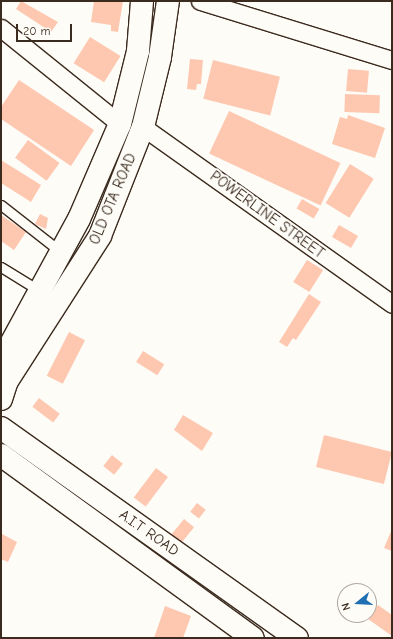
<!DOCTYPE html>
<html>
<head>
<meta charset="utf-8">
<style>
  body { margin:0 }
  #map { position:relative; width:393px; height:639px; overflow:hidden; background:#fdfcf7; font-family:"Comic Neue",sans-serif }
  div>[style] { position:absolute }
  .building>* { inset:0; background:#fec8b0; transform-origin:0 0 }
  .roads { filter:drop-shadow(1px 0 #3b2a1e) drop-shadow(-1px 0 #3b2a1e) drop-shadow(0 1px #3b2a1e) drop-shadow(0 -1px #3b2a1e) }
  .lane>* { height:9px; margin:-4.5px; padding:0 4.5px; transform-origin:4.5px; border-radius:4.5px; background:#fdfcf7 }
  .street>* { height:17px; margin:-8.5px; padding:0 8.5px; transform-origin:8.5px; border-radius:8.5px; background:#fdfcf7 }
  .secondary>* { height:22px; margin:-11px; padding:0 11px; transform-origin:11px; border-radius:11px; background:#fdfcf7 }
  span { translate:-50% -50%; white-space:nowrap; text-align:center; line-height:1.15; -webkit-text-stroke:4px #fdfcf7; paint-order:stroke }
  .street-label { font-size:15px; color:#3b2a1e }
  .frame { position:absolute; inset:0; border:2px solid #3b2a1e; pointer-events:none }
  .north { position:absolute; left:337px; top:583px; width:40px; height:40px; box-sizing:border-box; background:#fdfcf7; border:1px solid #afa8a0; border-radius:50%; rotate:252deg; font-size:11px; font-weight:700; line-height:16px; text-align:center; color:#3b2a1e }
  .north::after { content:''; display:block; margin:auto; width:14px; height:18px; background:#1f6fb2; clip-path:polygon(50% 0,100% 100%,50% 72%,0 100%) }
  .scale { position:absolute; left:16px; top:24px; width:56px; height:18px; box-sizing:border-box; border:2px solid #3b2a1e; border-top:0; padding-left:5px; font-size:12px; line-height:14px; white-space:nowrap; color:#3b2a1e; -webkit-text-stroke:3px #fdfcf7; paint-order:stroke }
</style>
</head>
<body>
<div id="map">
  <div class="building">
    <div style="clip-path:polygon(21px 1px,58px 22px,51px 32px,16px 9px)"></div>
    <div style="clip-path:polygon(94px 1px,123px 1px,118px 32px,111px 31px,111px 25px,91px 22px)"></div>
    <div style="left:90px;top:37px;width:36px;height:31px;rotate:32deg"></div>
    <div style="clip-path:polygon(190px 59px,203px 60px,201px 84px,197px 84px,196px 90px,187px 89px)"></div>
    <div style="left:213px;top:60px;width:69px;height:40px;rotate:14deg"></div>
    <div style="left:348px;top:69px;width:21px;height:22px;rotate:5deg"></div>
    <div style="clip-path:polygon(19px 80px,94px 130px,71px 166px,1px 119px,1px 107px)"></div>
    <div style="left:345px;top:94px;width:35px;height:18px;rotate:2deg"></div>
    <div style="left:229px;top:111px;width:123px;height:47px;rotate:25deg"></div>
    <div style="clip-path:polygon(348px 115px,385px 128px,375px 158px,332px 144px,340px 117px,347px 119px)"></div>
    <div style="left:28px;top:140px;width:39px;height:22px;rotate:36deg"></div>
    <div style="clip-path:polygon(1px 160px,41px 185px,31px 202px,1px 183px)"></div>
    <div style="left:350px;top:164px;width:28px;height:46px;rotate:32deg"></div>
    <div style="left:302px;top:199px;width:20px;height:11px;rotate:30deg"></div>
    <div style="clip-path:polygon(40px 214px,48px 218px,46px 229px,35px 224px)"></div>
    <div style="clip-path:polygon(1px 215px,26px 232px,14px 250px,1px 241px)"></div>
    <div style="left:339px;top:225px;width:22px;height:14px;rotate:30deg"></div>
    <div style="left:307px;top:260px;width:19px;height:26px;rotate:32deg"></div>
    <div style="clip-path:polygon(309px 294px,321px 302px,296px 340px,293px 338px,287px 347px,279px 342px)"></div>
    <div style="left:69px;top:332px;width:18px;height:49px;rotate:27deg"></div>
    <div style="left:143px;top:351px;width:25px;height:13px;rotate:32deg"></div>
    <div style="left:39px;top:398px;width:26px;height:11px;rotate:37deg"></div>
    <div style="clip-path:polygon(183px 415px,213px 433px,202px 451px,174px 430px)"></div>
    <div style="left:324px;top:435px;width:70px;height:33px;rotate:14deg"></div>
    <div style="left:112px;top:455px;width:14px;height:14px;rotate:39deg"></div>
    <div style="left:156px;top:468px;width:15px;height:37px;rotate:37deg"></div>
    <div style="left:197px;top:503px;width:11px;height:11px;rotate:38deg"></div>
    <div style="left:184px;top:519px;width:13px;height:23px;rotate:39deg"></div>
    <div style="clip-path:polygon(392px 529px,392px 551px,384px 548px)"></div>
    <div style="clip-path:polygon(2px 534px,17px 542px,8px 562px,1px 559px)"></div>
    <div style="clip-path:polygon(378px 605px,392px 615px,392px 636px,368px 619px)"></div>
    <div style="clip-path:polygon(165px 606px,191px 616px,183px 638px,154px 638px)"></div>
  </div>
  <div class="roads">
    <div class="lane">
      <div style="left:1px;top:205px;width:76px;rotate:38.1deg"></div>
      <div style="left:1px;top:267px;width:46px;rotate:31.6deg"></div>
    </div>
    <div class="street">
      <div style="left:200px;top:1px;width:201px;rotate:17.1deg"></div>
      <div style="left:1px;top:28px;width:153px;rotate:38.9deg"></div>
      <div style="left:143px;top:127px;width:305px;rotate:35.4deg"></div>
    </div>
    <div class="secondary">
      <div style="left:1px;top:362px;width:163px;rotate:-61.4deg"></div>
      <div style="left:79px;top:219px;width:103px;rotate:-66.7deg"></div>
      <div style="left:120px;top:124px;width:75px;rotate:-76.1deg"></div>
      <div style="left:138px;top:51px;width:50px;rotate:-85.4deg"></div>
      <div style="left:1px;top:399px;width:19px;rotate:-72deg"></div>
      <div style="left:7px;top:381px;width:172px;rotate:-57.3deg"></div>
      <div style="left:100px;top:236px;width:117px;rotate:-68.5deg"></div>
      <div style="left:143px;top:127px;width:72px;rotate:-76.3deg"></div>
      <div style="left:160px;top:57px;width:57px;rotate:-81.9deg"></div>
      <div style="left:1px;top:428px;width:363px;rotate:35.4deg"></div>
      <div style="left:1px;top:455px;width:311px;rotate:36deg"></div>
    </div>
  </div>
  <div class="street-label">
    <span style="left:113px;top:199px;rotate:-67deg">OLD OTA ROAD</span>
    <span style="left:267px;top:215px;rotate:36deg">POWERLINE STREET</span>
    <span style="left:149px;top:533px;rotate:35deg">A.I.T ROAD</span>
  </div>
  <div class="frame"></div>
  <div class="north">N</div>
  <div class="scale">20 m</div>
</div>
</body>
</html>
